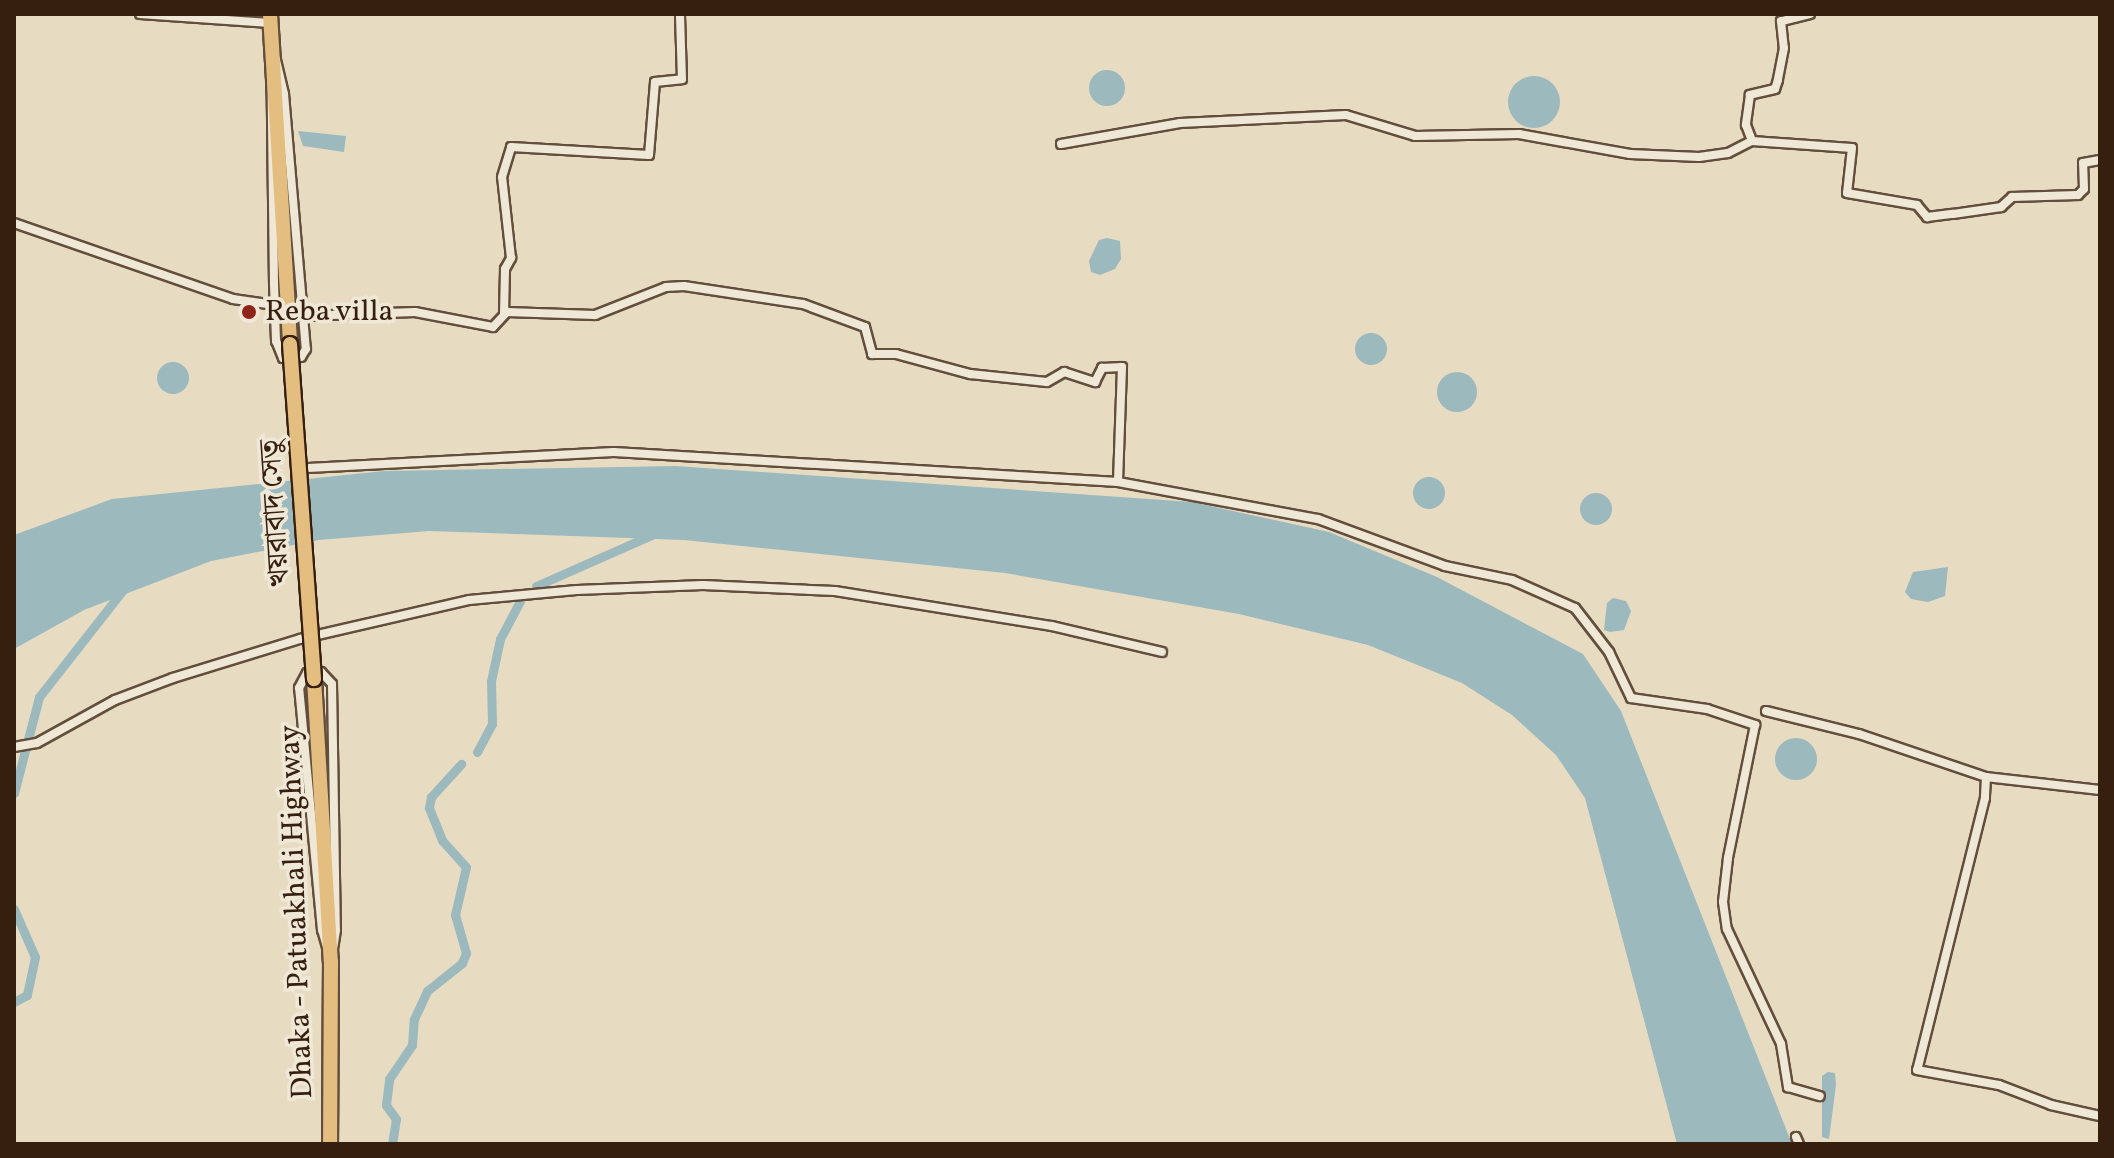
<!DOCTYPE html>
<html>
<head>
<meta charset="utf-8">
<style>
  body { margin:0 }
  #map { position:relative; width:2114px; height:1158px; overflow:hidden; background:#e7dcc2; font-family:Vollkorn,"Noto Serif Bengali",serif }
  div>[style] { position:absolute }
  .water>* { inset:0; background:#9cb9be }
  .round { border-radius:50% }
  .canal>* { height:9px; margin:-4.5px; padding:0 4.5px; transform-origin:4.5px; border-radius:4.5px; background:#9cb9be }
  .roads { filter:drop-shadow(2px 0 #634e3c) drop-shadow(-2px 0 #634e3c) drop-shadow(0 2px #634e3c) drop-shadow(0 -2px #634e3c) }
  .minor>* { height:8px; margin:-4px; padding:0 4px; transform-origin:4px; border-radius:4px; background:#efe8d7 }
  .trunk>* { height:14px; margin:-7px; padding:0 7px; transform-origin:7px; border-radius:7px; background:#e4be81 }
  .bridges { filter:drop-shadow(2px 0 #371f10) drop-shadow(-2px 0 #371f10) drop-shadow(0 2px #371f10) drop-shadow(0 -2px #371f10) }
  .trunk-bridge>* { height:14px; margin:-7px; padding:0 7px; transform-origin:7px; border-radius:7px; background:#e4be81 }
  .dots>* { width:22px; height:22px; translate:-50% -50%; box-sizing:border-box; border:4px solid #efe8d7; border-radius:50% }
  span { translate:-50% -50%; white-space:nowrap; text-align:center; line-height:1.15; -webkit-text-stroke:7px #efe8d7; paint-order:stroke }
  .poi-label { font-size:30px; color:#371f10 }
  .left { translate:0 -50%; text-align:left }
  .street-label { font-size:30px; color:#371f10 }
  .frame { position:absolute; inset:0; border:16px solid #371f10; pointer-events:none }
</style>
</head>
<body>
<div id="map">
  <div class="water">
    <div class="round" style="left:1089px;top:70px;width:36px;height:36px"></div>
    <div class="round" style="left:1508px;top:76px;width:52px;height:52px"></div>
    <div style="clip-path:polygon(298px 131px,346px 136px,344px 152px,303px 146px)"></div>
    <div style="clip-path:polygon(1107px 238px,1120px 241px,1121px 259px,1115px 269px,1100px 275px,1091px 272px,1089px 261px,1099px 240px)"></div>
    <div class="round" style="left:1355px;top:333px;width:32px;height:32px"></div>
    <div class="round" style="left:157px;top:362px;width:32px;height:32px"></div>
    <div class="round" style="left:1437px;top:372px;width:40px;height:40px"></div>
    <div style="clip-path:polygon(676px 466px,1192px 502px,1329px 532px,1437px 577px,1583px 654px,1621px 711px,1792px 1144px,1677px 1144px,1585px 798px,1556px 755px,1512px 715px,1462px 683px,1368px 645px,1239px 614px,1005px 573px,684px 540px,429px 531px,319px 540px,211px 561px,84px 610px,14px 649px,14px 535px,112px 499px,384px 471px)"></div>
    <div class="round" style="left:1413px;top:477px;width:32px;height:32px"></div>
    <div class="round" style="left:1580px;top:493px;width:32px;height:32px"></div>
    <div style="clip-path:polygon(1948px 567px,1945px 596px,1928px 602px,1911px 599px,1905px 592px,1913px 572px)"></div>
    <div style="clip-path:polygon(1613px 598px,1626px 601px,1631px 611px,1624px 630px,1610px 632px,1604px 630px,1607px 603px)"></div>
    <div class="round" style="left:1775px;top:738px;width:42px;height:42px"></div>
    <div style="clip-path:polygon(1828px 1072px,1835px 1073px,1836px 1085px,1829px 1139px,1822px 1137px,1822px 1076px)"></div>
  </div>
  <div class="canal">
    <div style="left:536px;top:586px;width:129px;rotate:-23.8deg"></div>
    <div style="left:477px;top:752px;width:32px;rotate:-62deg"></div>
    <div style="left:492px;top:724px;width:43px;rotate:-91.3deg"></div>
    <div style="left:491px;top:681px;width:43px;rotate:-77.9deg"></div>
    <div style="left:500px;top:639px;width:43px;rotate:-62.2deg"></div>
    <div style="left:14px;top:793px;width:99px;rotate:-75.4deg"></div>
    <div style="left:39px;top:697px;width:141px;rotate:-51.9deg"></div>
    <div style="left:14px;top:909px;width:52px;rotate:66.4deg"></div>
    <div style="left:35px;top:957px;width:39px;rotate:102deg"></div>
    <div style="left:27px;top:995px;width:15px;rotate:152deg"></div>
    <div style="left:392px;top:1144px;width:25px;rotate:-81deg"></div>
    <div style="left:396px;top:1119px;width:17px;rotate:-126deg"></div>
    <div style="left:386px;top:1105px;width:26px;rotate:-83deg"></div>
    <div style="left:389px;top:1079px;width:41px;rotate:-55.9deg"></div>
    <div style="left:412px;top:1045px;width:26px;rotate:-86deg"></div>
    <div style="left:414px;top:1019px;width:31px;rotate:-65deg"></div>
    <div style="left:427px;top:991px;width:45px;rotate:-38.7deg"></div>
    <div style="left:462px;top:963px;width:11px;rotate:-68deg"></div>
    <div style="left:466px;top:953px;width:40px;rotate:-106deg"></div>
    <div style="left:455px;top:915px;width:49px;rotate:-77.1deg"></div>
    <div style="left:466px;top:867px;width:36px;rotate:-132deg"></div>
    <div style="left:442px;top:840px;width:35px;rotate:-112deg"></div>
    <div style="left:429px;top:808px;width:11px;rotate:-80deg"></div>
    <div style="left:431px;top:797px;width:45px;rotate:-47.7deg"></div>
  </div>
  <div class="roads">
    <div class="minor">
      <div style="left:140px;top:14px;width:130px;rotate:4deg"></div>
      <div style="left:1810px;top:14px;width:30px;rotate:166deg"></div>
      <div style="left:1781px;top:21px;width:27px;rotate:84deg"></div>
      <div style="left:1784px;top:48px;width:33px;rotate:101deg"></div>
      <div style="left:1778px;top:80px;width:9px;rotate:108deg"></div>
      <div style="left:1775px;top:89px;width:26px;rotate:167deg"></div>
      <div style="left:1750px;top:95px;width:30px;rotate:98deg"></div>
      <div style="left:1746px;top:125px;width:17px;rotate:69deg"></div>
      <div style="left:1752px;top:141px;width:100px;rotate:4deg"></div>
      <div style="left:1852px;top:148px;width:45px;rotate:96.3deg"></div>
      <div style="left:1847px;top:193px;width:71px;rotate:9.7deg"></div>
      <div style="left:1917px;top:205px;width:16px;rotate:50deg"></div>
      <div style="left:1927px;top:217px;width:26px;rotate:-7deg"></div>
      <div style="left:1953px;top:214px;width:49px;rotate:-8.3deg"></div>
      <div style="left:2001px;top:207px;width:15px;rotate:-42deg"></div>
      <div style="left:2012px;top:197px;width:66px;rotate:-1.7deg"></div>
      <div style="left:2078px;top:195px;width:8px;rotate:-45deg"></div>
      <div style="left:2084px;top:189px;width:26px;rotate:-92deg"></div>
      <div style="left:2083px;top:163px;width:17px;rotate:-10deg"></div>
      <div style="left:271px;top:39px;width:57px;rotate:76.7deg"></div>
      <div style="left:284px;top:94px;width:256px;rotate:85.1deg"></div>
      <div style="left:306px;top:349px;width:9px;rotate:122deg"></div>
      <div style="left:301px;top:357px;width:18px;rotate:177deg"></div>
      <div style="left:283px;top:358px;width:18px;rotate:-112deg"></div>
      <div style="left:276px;top:341px;width:57px;rotate:-92deg"></div>
      <div style="left:274px;top:284px;width:245px;rotate:-90.7deg"></div>
      <div style="left:1061px;top:144px;width:121px;rotate:-10deg"></div>
      <div style="left:1180px;top:123px;width:166px;rotate:-2.8deg"></div>
      <div style="left:1346px;top:115px;width:72px;rotate:16.9deg"></div>
      <div style="left:1415px;top:136px;width:104px;rotate:-1.1deg"></div>
      <div style="left:1519px;top:134px;width:113px;rotate:10.2deg"></div>
      <div style="left:1630px;top:154px;width:69px;rotate:2.5deg"></div>
      <div style="left:1699px;top:157px;width:29px;rotate:-8deg"></div>
      <div style="left:1728px;top:153px;width:27px;rotate:-27deg"></div>
      <div style="left:14px;top:223px;width:232px;rotate:19.1deg"></div>
      <div style="left:233px;top:299px;width:42px;rotate:8.1deg"></div>
      <div style="left:504px;top:314px;width:45px;rotate:-88.7deg"></div>
      <div style="left:505px;top:269px;width:13px;rotate:-61deg"></div>
      <div style="left:511px;top:258px;width:81px;rotate:-96.3deg"></div>
      <div style="left:502px;top:177px;width:31px;rotate:-73deg"></div>
      <div style="left:511px;top:147px;width:138px;rotate:3.3deg"></div>
      <div style="left:649px;top:155px;width:73px;rotate:-85.3deg"></div>
      <div style="left:655px;top:82px;width:27px;rotate:-6deg"></div>
      <div style="left:682px;top:79px;width:65px;rotate:-91.8deg"></div>
      <div style="left:303px;top:316px;width:112px;rotate:-2deg"></div>
      <div style="left:415px;top:312px;width:79px;rotate:10.9deg"></div>
      <div style="left:493px;top:327px;width:21px;rotate:-47deg"></div>
      <div style="left:507px;top:312px;width:88px;rotate:2deg"></div>
      <div style="left:595px;top:315px;width:76px;rotate:-21.5deg"></div>
      <div style="left:666px;top:287px;width:18px;rotate:-3deg"></div>
      <div style="left:684px;top:286px;width:120px;rotate:8.6deg"></div>
      <div style="left:803px;top:304px;width:66px;rotate:20.4deg"></div>
      <div style="left:865px;top:327px;width:28px;rotate:75deg"></div>
      <div style="left:872px;top:354px;width:24px"></div>
      <div style="left:896px;top:354px;width:77px;rotate:15.1deg"></div>
      <div style="left:970px;top:374px;width:77px;rotate:5.9deg"></div>
      <div style="left:1047px;top:382px;width:20px;rotate:-30deg"></div>
      <div style="left:1064px;top:372px;width:33px;rotate:18deg"></div>
      <div style="left:1095px;top:382px;width:16px;rotate:-63deg"></div>
      <div style="left:1102px;top:368px;width:20px;rotate:-3deg"></div>
      <div style="left:1122px;top:367px;width:115px;rotate:92deg"></div>
      <div style="left:308px;top:468px;width:306px;rotate:-3deg"></div>
      <div style="left:614px;top:452px;width:505px;rotate:3.41deg"></div>
      <div style="left:1118px;top:482px;width:203px;rotate:10.5deg"></div>
      <div style="left:1318px;top:519px;width:135px;rotate:20.3deg"></div>
      <div style="left:1445px;top:566px;width:68px;rotate:11.8deg"></div>
      <div style="left:1512px;top:580px;width:69px;rotate:24deg"></div>
      <div style="left:1575px;top:608px;width:56px;rotate:52.3deg"></div>
      <div style="left:1609px;top:652px;width:51px;rotate:64.4deg"></div>
      <div style="left:1631px;top:698px;width:77px;rotate:8.2deg"></div>
      <div style="left:1707px;top:709px;width:51px;rotate:18.4deg"></div>
      <div style="left:1755px;top:725px;width:136px;rotate:101.5deg"></div>
      <div style="left:1728px;top:858px;width:44px;rotate:96.5deg"></div>
      <div style="left:1723px;top:902px;width:27px;rotate:82deg"></div>
      <div style="left:1727px;top:929px;width:127px;rotate:64.8deg"></div>
      <div style="left:1781px;top:1044px;width:44px;rotate:80.8deg"></div>
      <div style="left:1788px;top:1087px;width:33px;rotate:16deg"></div>
      <div style="left:321px;top:672px;width:16px;rotate:47deg"></div>
      <div style="left:332px;top:684px;width:246px;rotate:89.1deg"></div>
      <div style="left:336px;top:930px;width:31px;rotate:99deg"></div>
      <div style="left:331px;top:961px;width:32px;rotate:-106deg"></div>
      <div style="left:322px;top:930px;width:243px;rotate:-95.4deg"></div>
      <div style="left:299px;top:688px;width:17px;rotate:-62deg"></div>
      <div style="left:307px;top:673px;width:14px;rotate:-4deg"></div>
      <div style="left:1766px;top:711px;width:96px;rotate:13.9deg"></div>
      <div style="left:1859px;top:734px;width:134px;rotate:18.7deg"></div>
      <div style="left:14px;top:747px;width:23px;rotate:-10deg"></div>
      <div style="left:37px;top:743px;width:89px;rotate:-28.9deg"></div>
      <div style="left:115px;top:700px;width:62px;rotate:-20.8deg"></div>
      <div style="left:173px;top:678px;width:133px;rotate:-17.1deg"></div>
      <div style="left:300px;top:639px;width:173px;rotate:-13deg"></div>
      <div style="left:469px;top:600px;width:108px;rotate:-5.3deg"></div>
      <div style="left:577px;top:590px;width:126px;rotate:-2.3deg"></div>
      <div style="left:703px;top:585px;width:132px;rotate:2.6deg"></div>
      <div style="left:835px;top:591px;width:220px;rotate:9.2deg"></div>
      <div style="left:1052px;top:626px;width:113px;rotate:13.3deg"></div>
      <div style="left:2100px;top:790px;width:115px;rotate:-173.5deg"></div>
      <div style="left:1986px;top:777px;width:21px;rotate:93deg"></div>
      <div style="left:1985px;top:798px;width:280px;rotate:104deg"></div>
      <div style="left:1917px;top:1070px;width:83px;rotate:10.4deg"></div>
      <div style="left:1999px;top:1085px;width:56px;rotate:21deg"></div>
      <div style="left:2051px;top:1105px;width:50px;rotate:12.7deg"></div>
      <div style="left:1796px;top:1137px;width:8px;rotate:67deg"></div>
    </div>
    <div class="trunk">
      <div style="left:270px;top:14px;width:331px;rotate:86.5deg"></div>
      <div style="left:314px;top:679px;width:283px;rotate:86.6deg"></div>
      <div style="left:331px;top:961px;width:183px;rotate:90.3deg"></div>
    </div>
  </div>
  <div class="bridges">
    <div class="trunk-bridge">
      <div style="left:290px;top:344px;width:336px;rotate:85.9deg"></div>
    </div>
  </div>
  <div class="dots">
    <div style="left:249px;top:312px;background:#8f2418"></div>
  </div>
  <div class="poi-label">
    <span class="left" style="left:265px;top:312px">Reba villa</span>
  </div>
  <div class="street-label">
    <span style="left:276px;top:513px;rotate:-94deg">খয়রাবাদ সেতু</span>
    <span style="left:297px;top:912px;rotate:-92deg">Dhaka - Patuakhali Highway</span>
  </div>
  <div class="frame"></div>
</div>
</body>
</html>
